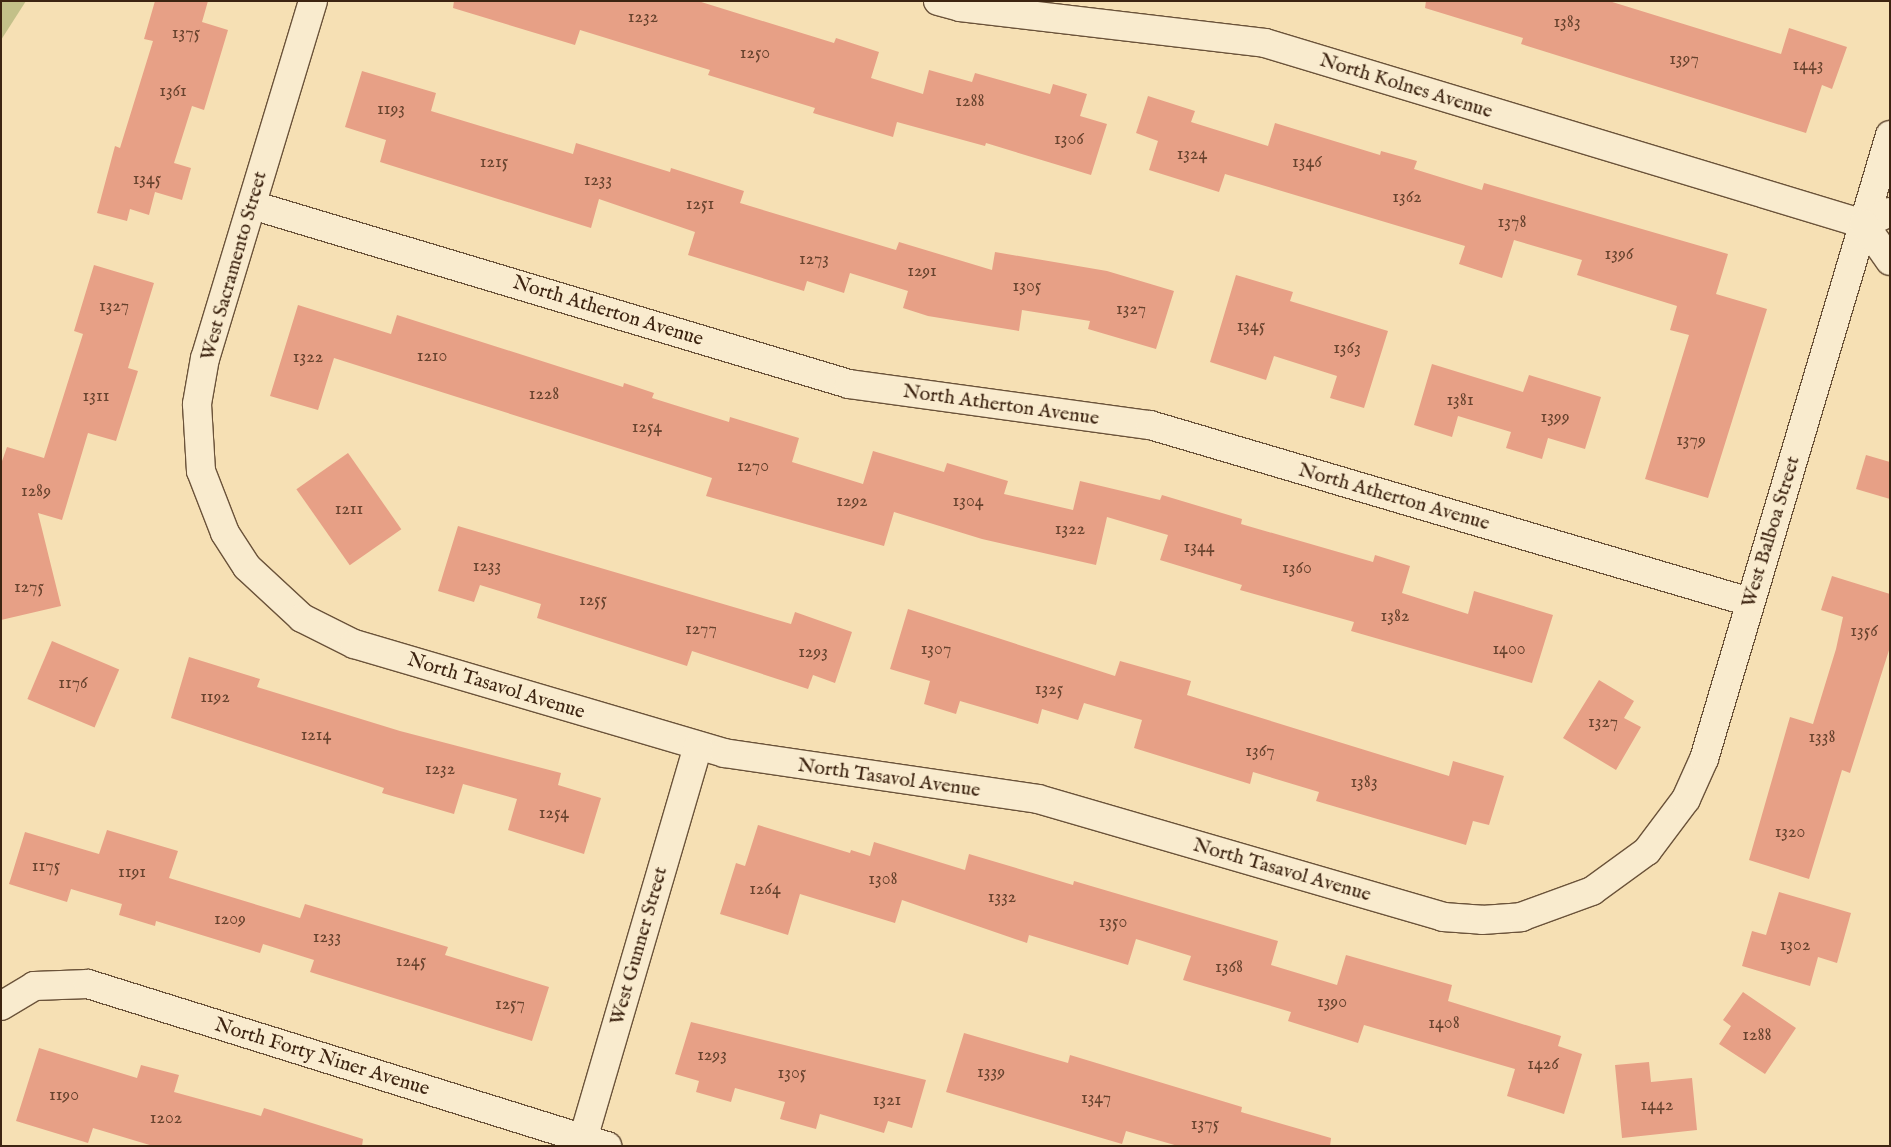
<!DOCTYPE html>
<html>
<head>
<meta charset="utf-8">
<style>
  body { margin:0 }
  #map { position:relative; width:1891px; height:1147px; overflow:hidden; background:#f6e0b4; font-family:"IM FELL English",serif }
  div>[style] { position:absolute }
  .green>* { inset:0; background:#c3c089 }
  .building>* { inset:0; background:#e7a086; transform-origin:0 0 }
  .roads { filter:drop-shadow(1px 0 #6b533a) drop-shadow(-1px 0 #6b533a) drop-shadow(0 1px #6b533a) drop-shadow(0 -1px #6b533a) }
  .minor>* { height:28px; margin:-14px; padding:0 14px; transform-origin:14px; border-radius:14px; background:#f9ebce }
  span { translate:-50% -50%; white-space:nowrap; text-align:center; line-height:1.15; -webkit-text-stroke:4.5px #f9ebce; paint-order:stroke }
  .number-label { font-size:18px; color:#68432e }
  .number-label span { -webkit-text-stroke-width:0 }
  .street-label { font-size:20px; color:#3d2411 }
  .frame { position:absolute; inset:0; border:2px solid #3d2411; pointer-events:none }
</style>
</head>
<body>
<div id="map">
  <div class="green">
    <div style="clip-path:polygon(1px 1px,26px 1px,1px 40px)"></div>
  </div>
  <div class="building">
    <div style="clip-path:polygon(155px 1px,208px 1px,202px 22px,228px 30px,204px 110px,192px 106px,174px 163px,191px 168px,182px 200px,155px 192px,149px 215px,130px 209px,127px 221px,97px 213px,115px 146px,120px 148px,153px 41px,144px 39px)"></div>
    <div style="clip-path:polygon(454px 1px,698px 1px,834px 43px,836px 38px,879px 52px,871px 78px,923px 94px,929px 70px,972px 82px,975px 73px,1050px 94px,1053px 84px,1087px 94px,1080px 116px,1107px 124px,1091px 175px,986px 143px,985px 146px,897px 122px,893px 137px,813px 113px,815px 108px,708px 75px,710px 70px,580px 30px,575px 45px,453px 8px)"></div>
    <div style="clip-path:polygon(1426px 1px,1609px 1px,1781px 54px,1789px 28px,1847px 47px,1832px 89px,1822px 85px,1806px 133px,1521px 44px,1523px 38px,1425px 8px)"></div>
    <div style="clip-path:polygon(362px 71px,436px 93px,431px 111px,573px 154px,576px 143px,670px 172px,671px 168px,744px 191px,740px 203px,896px 250px,899px 242px,992px 270px,995px 252px,1107px 271px,1174px 291px,1156px 349px,1088px 329px,1090px 321px,1022px 310px,1019px 331px,928px 316px,903px 308px,908px 291px,850px 273px,844px 293px,807px 281px,804px 291px,688px 255px,695px 232px,599px 199px,591px 228px,380px 162px,386px 140px,345px 127px)"></div>
    <div style="clip-path:polygon(1148px 96px,1195px 111px,1191px 122px,1268px 146px,1275px 123px,1380px 155px,1381px 151px,1417px 161px,1414px 169px,1482px 190px,1484px 183px,1728px 254px,1716px 294px,1767px 309px,1708px 498px,1645px 479px,1689px 335px,1670px 330px,1677px 306px,1577px 275px,1582px 260px,1514px 240px,1502px 278px,1459px 264px,1465px 246px,1225px 174px,1219px 192px,1149px 170px,1158px 141px,1136px 133px)"></div>
    <div style="clip-path:polygon(94px 265px,154px 283px,128px 368px,138px 371px,116px 441px,88px 433px,62px 520px,38px 513px,61px 606px,1px 620px,1px 464px,7px 447px,44px 458px,83px 334px,74px 331px)"></div>
    <div style="clip-path:polygon(1236px 275px,1293px 292px,1290px 301px,1388px 331px,1364px 408px,1330px 398px,1337px 376px,1274px 356px,1266px 380px,1210px 362px)"></div>
    <div style="clip-path:polygon(298px 305px,391px 334px,397px 315px,623px 387px,624px 383px,654px 393px,652px 398px,729px 422px,730px 417px,799px 438px,792px 462px,863px 484px,873px 451px,944px 472px,947px 463px,1008px 481px,1004px 494px,1073px 510px,1080px 481px,1160px 500px,1162px 495px,1242px 519px,1241px 524px,1373px 562px,1375px 555px,1410px 566px,1402px 593px,1468px 614px,1474px 591px,1553px 615px,1532px 683px,1351px 631px,1354px 622px,1240px 590px,1242px 585px,1160px 560px,1168px 535px,1107px 517px,1096px 565px,982px 539px,894px 512px,884px 546px,706px 496px,712px 478px,334px 358px,318px 410px,270px 396px)"></div>
    <div style="clip-path:polygon(1432px 364px,1523px 392px,1529px 375px,1601px 397px,1585px 449px,1548px 438px,1542px 459px,1506px 448px,1511px 432px,1458px 416px,1452px 437px,1414px 425px)"></div>
    <div style="left:348px;top:453px;width:93px;height:63px;rotate:55deg"></div>
    <div style="clip-path:polygon(1866px 455px,1890px 462px,1890px 499px,1856px 489px)"></div>
    <div style="clip-path:polygon(458px 526px,791px 624px,795px 612px,852px 632px,835px 683px,813px 675px,808px 689px,692px 651px,687px 666px,537px 618px,541px 604px,480px 585px,474px 602px,438px 591px)"></div>
    <div style="clip-path:polygon(1832px 576px,1890px 594px,1890px 647px,1850px 773px,1842px 770px,1809px 879px,1749px 860px,1790px 717px,1813px 724px,1836px 649px,1843px 617px,1821px 610px)"></div>
    <div style="clip-path:polygon(908px 609px,1115px 676px,1120px 661px,1191px 681px,1187px 695px,1449px 776px,1453px 761px,1504px 776px,1489px 825px,1473px 821px,1466px 845px,1316px 801px,1319px 792px,1253px 772px,1250px 784px,1134px 748px,1142px 720px,1084px 703px,1078px 720px,1042px 709px,1038px 724px,960px 701px,956px 714px,924px 704px,930px 681px,890px 669px)"></div>
    <div style="left:52px;top:641px;width:73px;height:63px;rotate:23deg"></div>
    <div style="clip-path:polygon(189px 657px,260px 679px,257px 687px,400px 731px,561px 773px,558px 785px,601px 798px,584px 854px,508px 830px,517px 799px,463px 784px,454px 814px,382px 793px,384px 788px,171px 718px)"></div>
    <div style="clip-path:polygon(1599px 680px,1634px 701px,1624px 718px,1641px 727px,1616px 770px,1563px 738px)"></div>
    <div style="clip-path:polygon(758px 825px,850px 853px,851px 850px,870px 856px,874px 842px,965px 870px,969px 854px,1073px 885px,1074px 881px,1278px 941px,1271px 965px,1337px 985px,1346px 955px,1452px 985px,1448px 1001px,1561px 1036px,1558px 1046px,1582px 1054px,1564px 1114px,1507px 1096px,1515px 1069px,1364px 1025px,1358px 1043px,1288px 1021px,1291px 1012px,1183px 980px,1191px 956px,1136px 939px,1128px 965px,1029px 935px,1027px 943px,902px 900px,895px 923px,800px 894px,788px 935px,720px 914px,736px 863px,745px 866px)"></div>
    <div style="clip-path:polygon(107px 830px,178px 851px,169px 878px,300px 918px,305px 904px,448px 947px,445px 955px,549px 987px,532px 1041px,310px 972px,314px 960px,263px 944px,260px 953px,156px 921px,155px 926px,119px 915px,122px 904px,71px 889px,67px 902px,9px 884px,25px 832px,99px 854px)"></div>
    <div style="clip-path:polygon(1779px 892px,1851px 913px,1837px 963px,1818px 957px,1810px 986px,1742px 966px,1752px 931px,1766px 935px)"></div>
    <div style="clip-path:polygon(1743px 992px,1796px 1028px,1765px 1074px,1719px 1044px,1731px 1026px,1723px 1020px)"></div>
    <div style="clip-path:polygon(691px 1022px,926px 1080px,912px 1128px,888px 1121px,884px 1133px,820px 1114px,816px 1129px,780px 1119px,785px 1102px,735px 1088px,731px 1102px,696px 1092px,699px 1081px,675px 1074px)"></div>
    <div style="clip-path:polygon(964px 1033px,1068px 1063px,1070px 1055px,1242px 1107px,1241px 1112px,1331px 1138px,1330px 1146px,1178px 1146px,1126px 1131px,1122px 1144px,946px 1092px)"></div>
    <div style="clip-path:polygon(39px 1048px,137px 1078px,141px 1065px,179px 1075px,174px 1092px,261px 1116px,264px 1108px,363px 1139px,362px 1146px,153px 1146px,93px 1128px,88px 1143px,16px 1121px)"></div>
    <div style="clip-path:polygon(1649px 1062px,1651px 1082px,1692px 1078px,1697px 1130px,1622px 1138px,1615px 1065px)"></div>
  </div>
  <div class="roads">
    <div class="minor">
      <div style="left:313px;top:1px;width:373px;rotate:106.8deg"></div>
      <div style="left:205px;top:358px;width:47px;rotate:99.9deg"></div>
      <div style="left:197px;top:404px;width:67px;rotate:86.6deg"></div>
      <div style="left:201px;top:471px;width:66px;rotate:68.8deg"></div>
      <div style="left:225px;top:533px;width:40px;rotate:57.1deg"></div>
      <div style="left:247px;top:567px;width:75px;rotate:42.8deg"></div>
      <div style="left:302px;top:618px;width:58px;rotate:26.6deg"></div>
      <div style="left:354px;top:644px;width:386px;rotate:16.4deg"></div>
      <div style="left:724px;top:753px;width:317px;rotate:8.3deg"></div>
      <div style="left:1038px;top:799px;width:422px;rotate:16.2deg"></div>
      <div style="left:1443px;top:917px;width:39px;rotate:4deg"></div>
      <div style="left:1482px;top:920px;width:39px;rotate:-4deg"></div>
      <div style="left:1521px;top:917px;width:76px;rotate:-20.1deg"></div>
      <div style="left:1592px;top:891px;width:68px;rotate:-36deg"></div>
      <div style="left:1647px;top:851px;width:65px;rotate:-53.1deg"></div>
      <div style="left:1686px;top:799px;width:44px;rotate:-65.8deg"></div>
      <div style="left:1704px;top:759px;width:651px;rotate:-73.4deg"></div>
      <div style="left:938px;top:1px;width:23px;rotate:15deg"></div>
      <div style="left:960px;top:7px;width:307px;rotate:6.7deg"></div>
      <div style="left:1265px;top:43px;width:626px;rotate:16.81deg"></div>
      <div style="left:252px;top:205px;width:623px;rotate:16.69deg"></div>
      <div style="left:849px;top:384px;width:304px;rotate:7.8deg"></div>
      <div style="left:1150px;top:425px;width:626px;rotate:16.44deg"></div>
      <div style="left:1890px;top:212px;width:29px;rotate:155deg"></div>
      <div style="left:1864px;top:224px;width:45px;rotate:54.9deg"></div>
      <div style="left:1px;top:1006px;width:39px;rotate:-31deg"></div>
      <div style="left:34px;top:986px;width:54px;rotate:-2.1deg"></div>
      <div style="left:88px;top:984px;width:544px;rotate:17.34deg"></div>
      <div style="left:581px;top:1146px;width:417px;rotate:-73.7deg"></div>
    </div>
  </div>
  <div class="number-label">
    <span style="left:643px;top:18px">1232</span>
    <span style="left:1567px;top:23px">1383</span>
    <span style="left:186px;top:34px">1375</span>
    <span style="left:755px;top:54px">1250</span>
    <span style="left:1684px;top:60px">1397</span>
    <span style="left:1808px;top:66px">1443</span>
    <span style="left:173px;top:92px">1361</span>
    <span style="left:970px;top:102px">1288</span>
    <span style="left:391px;top:110px">1193</span>
    <span style="left:1069px;top:140px">1306</span>
    <span style="left:1192px;top:155px">1324</span>
    <span style="left:494px;top:163px">1215</span>
    <span style="left:1307px;top:163px">1346</span>
    <span style="left:147px;top:180px">1345</span>
    <span style="left:598px;top:181px">1233</span>
    <span style="left:1407px;top:198px">1362</span>
    <span style="left:700px;top:205px">1251</span>
    <span style="left:1512px;top:223px">1378</span>
    <span style="left:1619px;top:255px">1396</span>
    <span style="left:814px;top:260px">1273</span>
    <span style="left:922px;top:272px">1291</span>
    <span style="left:1027px;top:287px">1305</span>
    <span style="left:114px;top:307px">1327</span>
    <span style="left:1131px;top:310px">1327</span>
    <span style="left:1251px;top:327px">1345</span>
    <span style="left:1347px;top:349px">1363</span>
    <span style="left:432px;top:357px">1210</span>
    <span style="left:308px;top:358px">1322</span>
    <span style="left:544px;top:395px">1228</span>
    <span style="left:96px;top:397px">1311</span>
    <span style="left:1460px;top:401px">1381</span>
    <span style="left:1555px;top:418px">1399</span>
    <span style="left:647px;top:428px">1254</span>
    <span style="left:1691px;top:441px">1379</span>
    <span style="left:753px;top:467px">1270</span>
    <span style="left:36px;top:492px">1289</span>
    <span style="left:852px;top:502px">1292</span>
    <span style="left:968px;top:502px">1304</span>
    <span style="left:349px;top:510px">1211</span>
    <span style="left:1070px;top:530px">1322</span>
    <span style="left:1199px;top:548px">1344</span>
    <span style="left:487px;top:567px">1233</span>
    <span style="left:1297px;top:569px">1360</span>
    <span style="left:29px;top:588px">1275</span>
    <span style="left:593px;top:601px">1255</span>
    <span style="left:1395px;top:617px">1382</span>
    <span style="left:701px;top:630px">1277</span>
    <span style="left:1864px;top:632px">1356</span>
    <span style="left:936px;top:650px">1307</span>
    <span style="left:1509px;top:650px">1400</span>
    <span style="left:813px;top:653px">1293</span>
    <span style="left:73px;top:684px">1176</span>
    <span style="left:1049px;top:690px">1325</span>
    <span style="left:215px;top:698px">1192</span>
    <span style="left:1603px;top:723px">1327</span>
    <span style="left:316px;top:736px">1214</span>
    <span style="left:1822px;top:738px">1338</span>
    <span style="left:1260px;top:752px">1367</span>
    <span style="left:440px;top:770px">1232</span>
    <span style="left:1364px;top:783px">1383</span>
    <span style="left:554px;top:814px">1254</span>
    <span style="left:1790px;top:833px">1320</span>
    <span style="left:46px;top:867px">1175</span>
    <span style="left:132px;top:873px">1191</span>
    <span style="left:883px;top:880px">1308</span>
    <span style="left:765px;top:890px">1264</span>
    <span style="left:1002px;top:898px">1332</span>
    <span style="left:230px;top:920px">1209</span>
    <span style="left:1113px;top:923px">1350</span>
    <span style="left:327px;top:938px">1233</span>
    <span style="left:1795px;top:946px">1302</span>
    <span style="left:411px;top:962px">1245</span>
    <span style="left:1229px;top:968px">1368</span>
    <span style="left:1332px;top:1003px">1390</span>
    <span style="left:510px;top:1005px">1257</span>
    <span style="left:1444px;top:1024px">1408</span>
    <span style="left:1757px;top:1036px">1288</span>
    <span style="left:712px;top:1056px">1293</span>
    <span style="left:1543px;top:1065px">1426</span>
    <span style="left:991px;top:1073px">1339</span>
    <span style="left:792px;top:1074px">1305</span>
    <span style="left:64px;top:1096px">1190</span>
    <span style="left:1096px;top:1099px">1347</span>
    <span style="left:887px;top:1101px">1321</span>
    <span style="left:1657px;top:1106px">1442</span>
    <span style="left:166px;top:1119px">1202</span>
    <span style="left:1205px;top:1125px">1375</span>
  </div>
  <div class="street-label">
    <span style="left:1406px;top:86px;rotate:17deg">North Kolnes Avenue</span>
    <span style="left:234px;top:266px;rotate:-74deg">West Sacramento Street</span>
    <span style="left:608px;top:311px;rotate:17deg">North Atherton Avenue</span>
    <span style="left:1001px;top:405px;rotate:8deg">North Atherton Avenue</span>
    <span style="left:1394px;top:497px;rotate:16deg">North Atherton Avenue</span>
    <span style="left:1771px;top:532px;rotate:-73deg">West Balboa Street</span>
    <span style="left:496px;top:686px;rotate:17deg">North Tasavol Avenue</span>
    <span style="left:889px;top:778px;rotate:8deg">North Tasavol Avenue</span>
    <span style="left:1282px;top:870px;rotate:16deg">North Tasavol Avenue</span>
    <span style="left:639px;top:946px;rotate:-74deg">West Gunner Street</span>
    <span style="left:322px;top:1057px;rotate:17deg">North Forty Niner Avenue</span>
  </div>
  <div class="frame"></div>
</div>
</body>
</html>
